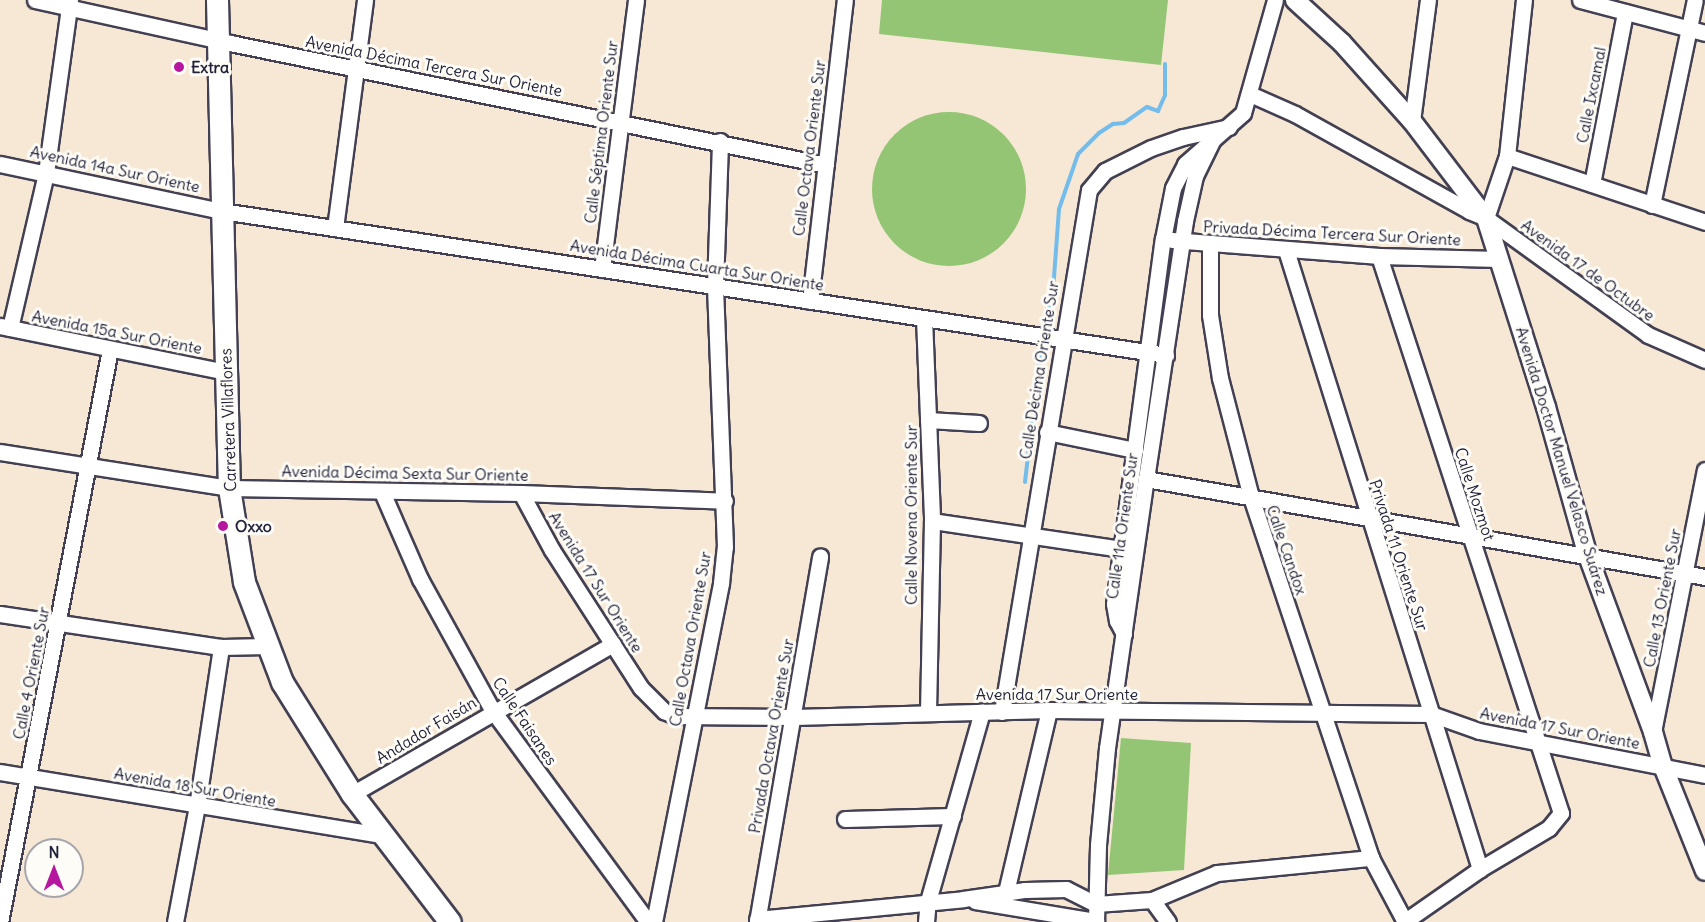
<!DOCTYPE html>
<html>
<head>
<meta charset="utf-8">
<style>
  body { margin:0 }
  #map { position:relative; width:1705px; height:922px; overflow:hidden; background:#f7e8d5; font-family:Delius,sans-serif }
  div>[style] { position:absolute }
  .green>* { inset:0; background:#93c575 }
  .round { border-radius:50% }
  .stream>* { height:4px; margin:-2px; padding:0 2px; transform-origin:2px; border-radius:2px; background:#73bceb }
  .roads { filter:drop-shadow(2px 0 #424052) drop-shadow(-2px 0 #424052) drop-shadow(0 2px #424052) drop-shadow(0 -2px #424052) }
  .minor>* { height:15px; margin:-7.5px; padding:0 7.5px; transform-origin:7.5px; border-radius:7.5px; background:#fff }
  .tertiary>* { height:18px; margin:-9px; padding:0 9px; transform-origin:9px; border-radius:9px; background:#fff }
  .secondary>* { height:21px; margin:-10.5px; padding:0 10.5px; transform-origin:10.5px; border-radius:10.5px; background:#fff }
  .dots>* { width:16px; height:16px; translate:-50% -50%; box-sizing:border-box; border:3px solid #fdfcf7; border-radius:50% }
  span { translate:-50% -50%; white-space:nowrap; text-align:center; line-height:1.15; -webkit-text-stroke:6px #fdfcf7; paint-order:stroke }
  .street-label { font-size:16px; color:#22223b }
  .poi-label { font-size:16px; color:#22223b; font-weight:700 }
  .left { translate:0 -50%; text-align:left }
  .north { position:absolute; left:24px; top:838px; width:60px; height:60px; box-sizing:border-box; background:#fdfcf7; border:2px solid #a5a5ac; border-radius:50%; rotate:0deg; font-size:16px; font-weight:700; line-height:24px; text-align:center; color:#22223b }
  .north::after { content:''; display:block; margin:auto; width:21px; height:27px; background:#b5179e; clip-path:polygon(50% 0,100% 100%,50% 72%,0 100%) }
</style>
</head>
<body>
<div id="map">
  <div class="green">
    <div style="clip-path:polygon(882px 0,1168px 0,1161px 65px,879px 34px)"></div>
    <div class="round" style="left:872px;top:112px;width:154px;height:154px"></div>
    <div style="clip-path:polygon(1121px 738px,1191px 743px,1184px 870px,1108px 875px)"></div>
  </div>
  <div class="stream">
    <div style="left:1046px;top:322px;width:32px;rotate:-77deg"></div>
    <div style="left:1053px;top:291px;width:82px;rotate:-85.8deg"></div>
    <div style="left:1059px;top:209px;width:58px;rotate:-70.9deg"></div>
    <div style="left:1078px;top:154px;width:30px;rotate:-45deg"></div>
    <div style="left:1099px;top:133px;width:17px;rotate:-33deg"></div>
    <div style="left:1113px;top:124px;width:11px;rotate:-5deg"></div>
    <div style="left:1124px;top:123px;width:28px;rotate:-35deg"></div>
    <div style="left:1147px;top:107px;width:12px;rotate:20deg"></div>
    <div style="left:1158px;top:111px;width:17px;rotate:-66deg"></div>
    <div style="left:1165px;top:95px;width:31px;rotate:-90deg"></div>
    <div style="left:1025px;top:482px;width:130px;rotate:-83.4deg"></div>
  </div>
  <div class="roads">
    <div class="minor">
      <div style="left:35px;top:0;width:200px;rotate:12.4deg"></div>
      <div style="left:230px;top:43px;width:608px;rotate:11.57deg"></div>
      <div style="left:1580px;top:0;width:129px;rotate:14.8deg"></div>
      <div style="left:1250px;top:94px;width:49px;rotate:24deg"></div>
      <div style="left:1295px;top:114px;width:199px;rotate:29.1deg"></div>
      <div style="left:1469px;top:211px;width:18px;rotate:22deg"></div>
      <div style="left:1486px;top:218px;width:200px;rotate:35.8deg"></div>
      <div style="left:1648px;top:335px;width:62px;rotate:23.7deg"></div>
      <div style="left:1412px;top:121px;width:122px;rotate:-82.5deg"></div>
      <div style="left:1507px;top:156px;width:209px;rotate:18.4deg"></div>
      <div style="left:0;top:164px;width:227px;rotate:12deg"></div>
      <div style="left:222px;top:211px;width:955px;rotate:8.67deg"></div>
      <div style="left:1592px;top:184px;width:175px;rotate:-79.1deg"></div>
      <div style="left:1652px;top:205px;width:209px;rotate:-78.2deg"></div>
      <div style="left:1486px;top:218px;width:65px;rotate:-71.3deg"></div>
      <div style="left:1507px;top:156px;width:157px;rotate:-83.8deg"></div>
      <div style="left:335px;top:228px;width:230px;rotate:-82.5deg"></div>
      <div style="left:1172px;top:240px;width:208px;rotate:4.4deg"></div>
      <div style="left:1379px;top:256px;width:120px;rotate:1.4deg"></div>
      <div style="left:1210px;top:245px;width:70px;rotate:90deg"></div>
      <div style="left:1210px;top:315px;width:64px;rotate:81deg"></div>
      <div style="left:1220px;top:378px;width:123px;rotate:75.4deg"></div>
      <div style="left:1251px;top:497px;width:380px;rotate:71.6deg"></div>
      <div style="left:1371px;top:858px;width:72px;rotate:62deg"></div>
      <div style="left:1286px;top:250px;width:649px;rotate:72.6deg"></div>
      <div style="left:1379px;top:256px;width:586px;rotate:71.91deg"></div>
      <div style="left:1561px;top:813px;width:19px;rotate:129deg"></div>
      <div style="left:1549px;top:828px;width:80px;rotate:149.3deg"></div>
      <div style="left:1480px;top:869px;width:93px;rotate:145.1deg"></div>
      <div style="left:602px;top:269px;width:271px;rotate:-82.8deg"></div>
      <div style="left:810px;top:301px;width:303px;rotate:-83.4deg"></div>
      <div style="left:924px;top:318px;width:203px;rotate:87.7deg"></div>
      <div style="left:932px;top:521px;width:191px;rotate:91.2deg"></div>
      <div style="left:0;top:326px;width:232px;rotate:11.5deg"></div>
      <div style="left:10px;top:328px;width:159px;rotate:-76.9deg"></div>
      <div style="left:46px;top:173px;width:175px;rotate:-82.1deg"></div>
      <div style="left:928px;top:420px;width:51px;rotate:3.4deg"></div>
      <div style="left:1047px;top:432px;width:90px;rotate:11.6deg"></div>
      <div style="left:0;top:452px;width:232px;rotate:8.9deg"></div>
      <div style="left:229px;top:488px;width:292px;rotate:1deg"></div>
      <div style="left:521px;top:493px;width:204px;rotate:2.2deg"></div>
      <div style="left:1146px;top:479px;width:568px;rotate:9.94deg"></div>
      <div style="left:382px;top:492px;width:95px;rotate:66.4deg"></div>
      <div style="left:420px;top:579px;width:151px;rotate:61.1deg"></div>
      <div style="left:493px;top:711px;width:262px;rotate:53.7deg"></div>
      <div style="left:521px;top:493px;width:65px;rotate:61.5deg"></div>
      <div style="left:552px;top:550px;width:164px;rotate:57.2deg"></div>
      <div style="left:641px;top:688px;width:33px;rotate:45deg"></div>
      <div style="left:664px;top:711px;width:13px;rotate:23deg"></div>
      <div style="left:676px;top:716px;width:118px;rotate:0.5deg"></div>
      <div style="left:794px;top:717px;width:255px;rotate:-1.6deg"></div>
      <div style="left:1049px;top:710px;width:382px;rotate:0.6deg"></div>
      <div style="left:1431px;top:714px;width:51px;rotate:19.5deg"></div>
      <div style="left:1479px;top:731px;width:230px;rotate:11deg"></div>
      <div style="left:932px;top:521px;width:191px;rotate:8.4deg"></div>
      <div style="left:0;top:614px;width:223px;rotate:8.5deg"></div>
      <div style="left:221px;top:647px;width:46px;rotate:-1.2deg"></div>
      <div style="left:1124px;top:634px;width:15px;rotate:-118deg"></div>
      <div style="left:1117px;top:621px;width:17px;rotate:-100deg"></div>
      <div style="left:1114px;top:604px;width:368px;rotate:-82.4deg"></div>
      <div style="left:1163px;top:239px;width:52px;rotate:-78.9deg"></div>
      <div style="left:1173px;top:188px;width:27px;rotate:-63deg"></div>
      <div style="left:1185px;top:164px;width:77px;rotate:-41.3deg"></div>
      <div style="left:1243px;top:113px;width:117px;rotate:-74.2deg"></div>
      <div style="left:1002px;top:712px;width:529px;rotate:-80.54deg"></div>
      <div style="left:1089px;top:190px;width:25px;rotate:-50deg"></div>
      <div style="left:1105px;top:171px;width:51px;rotate:-26.6deg"></div>
      <div style="left:1151px;top:148px;width:34px;rotate:-19deg"></div>
      <div style="left:1183px;top:137px;width:47px;rotate:-12.3deg"></div>
      <div style="left:1653px;top:732px;width:267px;rotate:-78.8deg"></div>
      <div style="left:0;top:772px;width:390px;rotate:9.4deg"></div>
      <div style="left:352px;top:794px;width:301px;rotate:-29.9deg"></div>
      <div style="left:845px;top:819px;width:108px;rotate:-1.6deg"></div>
      <div style="left:1006px;top:892px;width:187px;rotate:-76.7deg"></div>
      <div style="left:1152px;top:900px;width:27px;rotate:54deg"></div>
      <div style="left:975px;top:901px;width:123px;rotate:9.4deg"></div>
      <div style="left:757px;top:919px;width:207px;rotate:-5.5deg"></div>
      <div style="left:963px;top:899px;width:63px;rotate:-8.3deg"></div>
      <div style="left:1025px;top:890px;width:41px;rotate:-1.4deg"></div>
      <div style="left:1066px;top:889px;width:34px;rotate:27deg"></div>
      <div style="left:1096px;top:904px;width:56px;rotate:-4.1deg"></div>
      <div style="left:1152px;top:900px;width:70px;rotate:-22.6deg"></div>
      <div style="left:1217px;top:873px;width:155px;rotate:-5.6deg"></div>
      <div style="left:0;top:922px;width:583px;rotate:-79.13deg"></div>
      <div style="left:175px;top:922px;width:118px;rotate:-79.3deg"></div>
      <div style="left:197px;top:806px;width:161px;rotate:-81.4deg"></div>
      <div style="left:654px;top:922px;width:346px;rotate:-78.8deg"></div>
      <div style="left:721px;top:583px;width:36px;rotate:-84deg"></div>
      <div style="left:725px;top:547px;width:261px;rotate:-92.2deg"></div>
      <div style="left:715px;top:286px;width:145px;rotate:-88deg"></div>
      <div style="left:757px;top:922px;width:371px;rotate:-80.2deg"></div>
      <div style="left:926px;top:922px;width:21px;rotate:-85deg"></div>
      <div style="left:928px;top:901px;width:197px;rotate:-74.1deg"></div>
      <div style="left:1096px;top:922px;width:77px;rotate:-88.5deg"></div>
      <div style="left:1098px;top:845px;width:97px;rotate:-84.7deg"></div>
      <div style="left:1107px;top:748px;width:272px;rotate:-81.8deg"></div>
      <div style="left:1146px;top:479px;width:261px;rotate:-81.4deg"></div>
      <div style="left:1185px;top:221px;width:46px;rotate:-77.5deg"></div>
      <div style="left:1195px;top:176px;width:39px;rotate:-64deg"></div>
    </div>
    <div class="tertiary">
      <div style="left:1295px;top:0;width:64px;rotate:42.5deg"></div>
      <div style="left:1342px;top:43px;width:105px;rotate:48.1deg"></div>
      <div style="left:1412px;top:121px;width:122px;rotate:52.7deg"></div>
      <div style="left:1486px;top:218px;width:198px;rotate:72.4deg"></div>
      <div style="left:1546px;top:407px;width:155px;rotate:74.3deg"></div>
      <div style="left:1588px;top:556px;width:188px;rotate:69.7deg"></div>
      <div style="left:1653px;top:732px;width:35px;rotate:74deg"></div>
      <div style="left:1663px;top:766px;width:113px;rotate:68.2deg"></div>
    </div>
    <div class="secondary">
      <div style="left:217px;top:0;width:488px;rotate:88.6deg"></div>
      <div style="left:229px;top:488px;width:95px;rotate:80.9deg"></div>
      <div style="left:244px;top:582px;width:107px;rotate:69.2deg"></div>
      <div style="left:282px;top:682px;width:132px;rotate:58deg"></div>
      <div style="left:352px;top:794px;width:161px;rotate:52.6deg"></div>
    </div>
  </div>
  <div class="dots">
    <div style="left:179px;top:67px;background:#b5179e"></div>
    <div style="left:223px;top:526px;background:#b5179e"></div>
  </div>
  <div class="street-label">
    <span style="left:434px;top:66px;rotate:11deg">Avenida Décima Tercera Sur Oriente</span>
    <span style="left:1591px;top:95px;rotate:-79deg">Calle Ixcamal</span>
    <span style="left:601px;top:132px;rotate:-83deg">Calle Séptima Oriente Sur</span>
    <span style="left:809px;top:148px;rotate:-83deg">Calle Octava Oriente Sur</span>
    <span style="left:115px;top:169px;rotate:12deg">Avenida 14a Sur Oriente</span>
    <span style="left:1332px;top:233px;rotate:3deg">Privada Décima Tercera Sur Oriente</span>
    <span style="left:697px;top:265px;rotate:9deg">Avenida Décima Cuarta Sur Oriente</span>
    <span style="left:1588px;top:270px;rotate:36deg">Avenida 17 de Octubre</span>
    <span style="left:117px;top:332px;rotate:11deg">Avenida 15a Sur Oriente</span>
    <span style="left:1039px;top:370px;rotate:-81deg">Calle Décima Oriente Sur</span>
    <span style="left:228px;top:420px;rotate:-92deg">Carretera Villaflores</span>
    <span style="left:1562px;top:461px;rotate:73deg">Avenida Doctor Manuel Velasco Suárez</span>
    <span style="left:405px;top:473px;rotate:1deg">Avenida Décima Sexta Sur Oriente</span>
    <span style="left:1475px;top:494px;rotate:72deg">Calle Mozmot</span>
    <span style="left:911px;top:515px;rotate:-90deg">Calle Novena Oriente Sur</span>
    <span style="left:1122px;top:526px;rotate:-82deg">Calle 11a Oriente Sur</span>
    <span style="left:1287px;top:550px;rotate:71deg">Calle Candox</span>
    <span style="left:1399px;top:555px;rotate:72deg">Privada 11 Oriente Sur</span>
    <span style="left:596px;top:582px;rotate:58deg">Avenida 17 Sur Oriente</span>
    <span style="left:1662px;top:598px;rotate:-79deg">Calle 13 Oriente Sur</span>
    <span style="left:690px;top:639px;rotate:-80deg">Calle Octava Oriente Sur</span>
    <span style="left:31px;top:673px;rotate:-79deg">Calle 4 Oriente Sur</span>
    <span style="left:1057px;top:694px">Avenida 17 Sur Oriente</span>
    <span style="left:525px;top:721px;rotate:56deg">Calle Faisanes</span>
    <span style="left:1560px;top:728px;rotate:11deg">Avenida 17 Sur Oriente</span>
    <span style="left:426px;top:730px;rotate:-31deg">Andador Faisán</span>
    <span style="left:771px;top:736px;rotate:-80deg">Privada Octava Oriente Sur</span>
    <span style="left:195px;top:787px;rotate:10deg">Avenida 18 Sur Oriente</span>
  </div>
  <div class="poi-label">
    <span class="left" style="left:191px;top:67px">Extra</span>
    <span class="left" style="left:235px;top:526px">Oxxo</span>
  </div>
  <div class="north">N</div>
</div>
</body>
</html>
